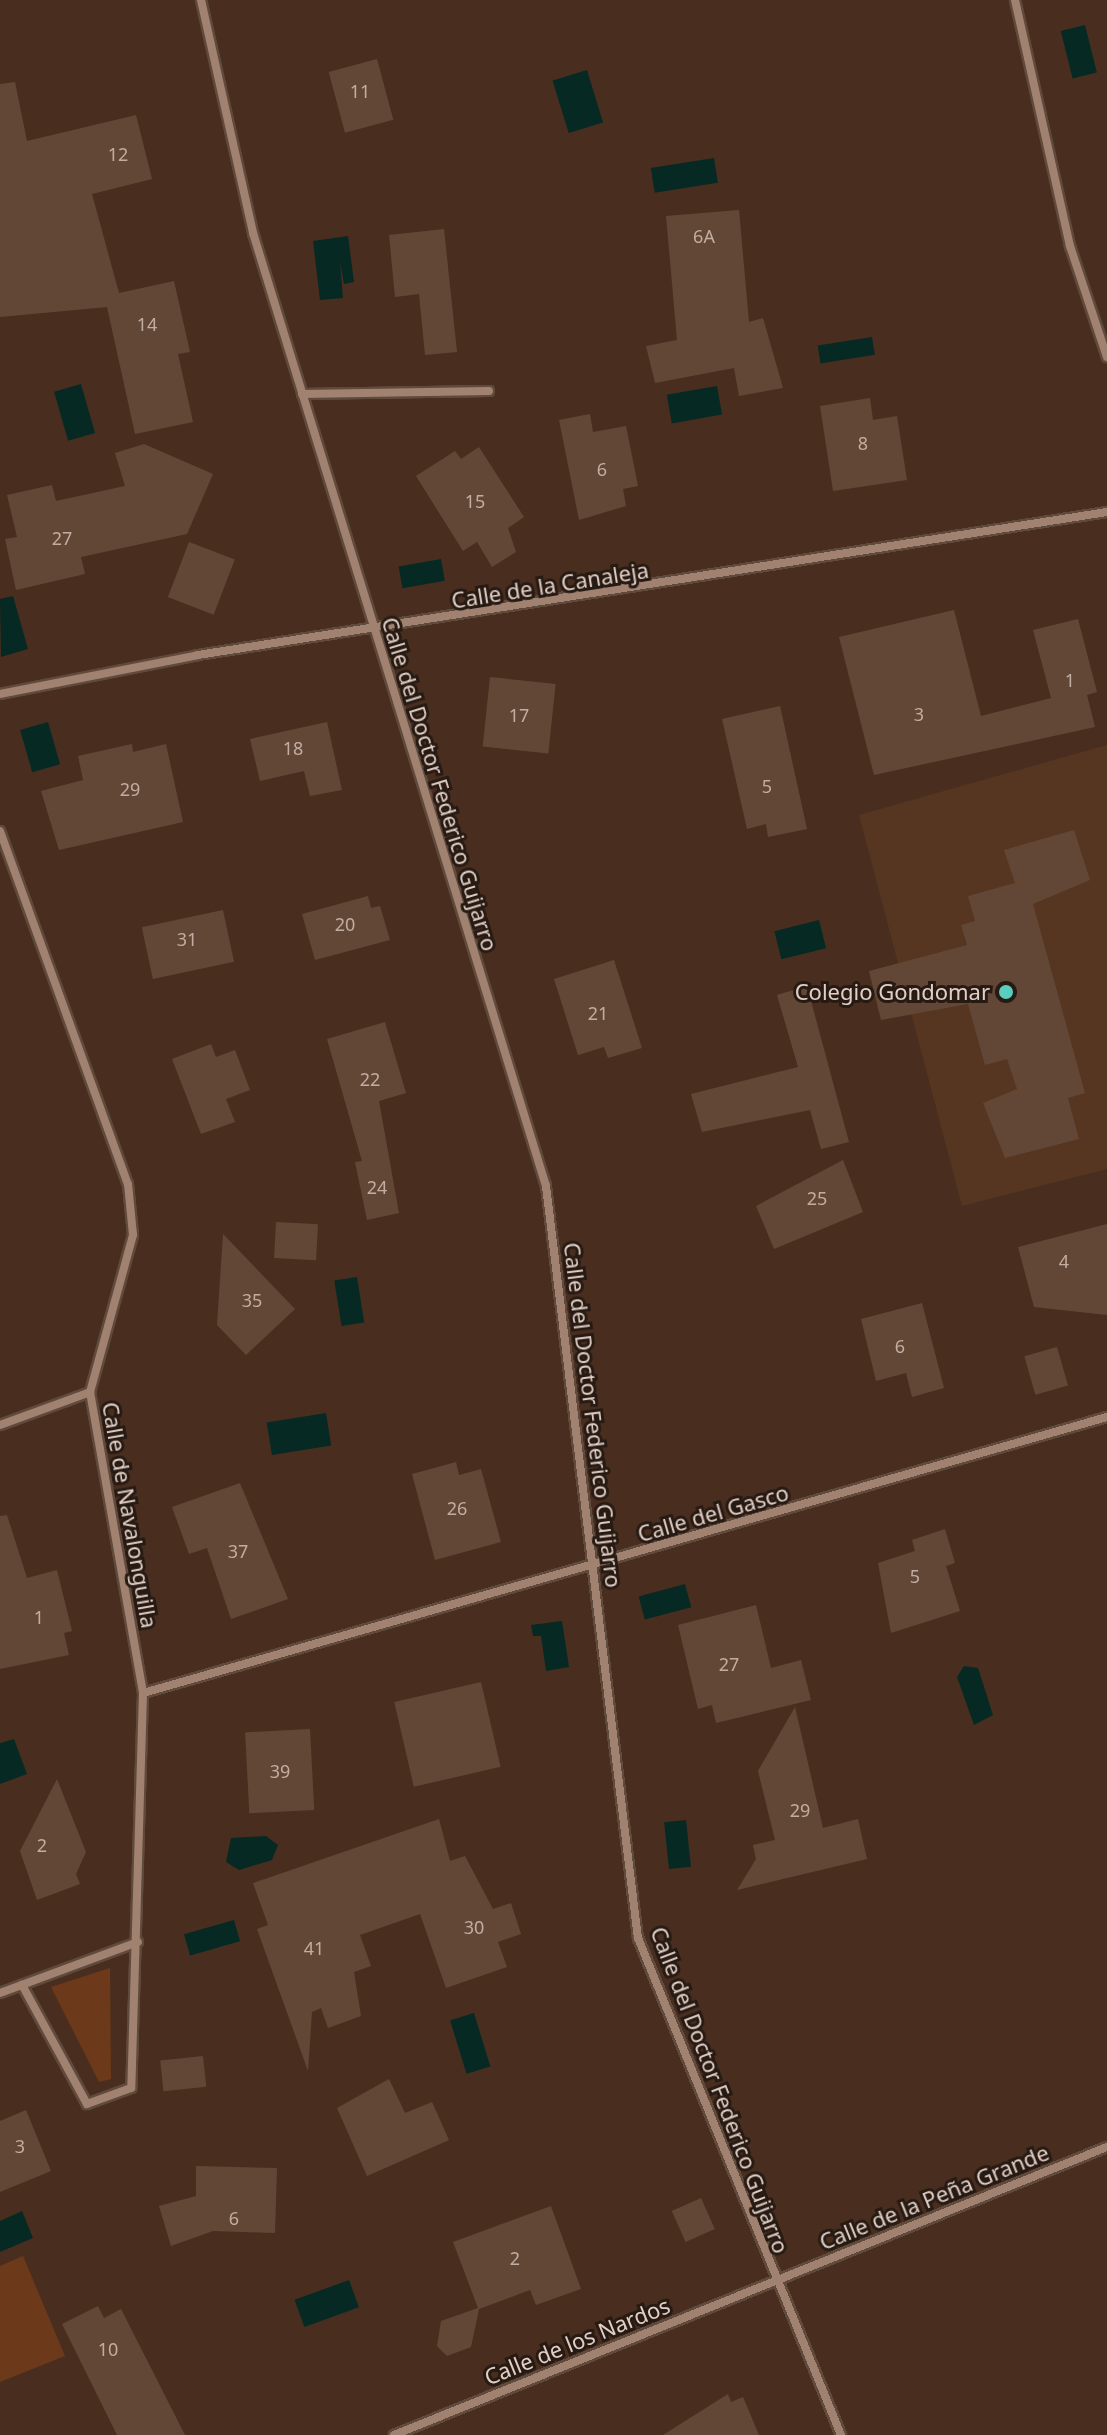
<!DOCTYPE html>
<html>
<head>
<meta charset="utf-8">
<style>
  body { margin:0 }
  #map { position:relative; width:1107px; height:2435px; overflow:hidden; background:#492e1f; font-family:"Noto Sans",sans-serif }
  div>[style] { position:absolute }
  .built>* { inset:0; background:#563521 }
  .green>* { inset:0; background:#6c3a1a }
  .water>* { inset:0; background:#062924; transform-origin:0 0 }
  .building>* { inset:0; background:#634736; transform-origin:0 0 }
  .roads { filter:drop-shadow(2px 0 #604a3c) drop-shadow(-2px 0 #604a3c) drop-shadow(0 2px #604a3c) drop-shadow(0 -2px #604a3c) }
  .street>* { height:8px; margin:-4px; padding:0 4px; transform-origin:4px; border-radius:4px; background:#a18270 }
  .dots>* { width:22px; height:22px; translate:-50% -50%; box-sizing:border-box; border:4px solid #261a13; border-radius:50% }
  span { translate:-50% -50%; white-space:nowrap; text-align:center; line-height:1.15; -webkit-text-stroke:6px #261a13; paint-order:stroke }
  .number-label { font-size:18px; color:#c2ada2 }
  .number-label span { -webkit-text-stroke-width:0 }
  .street-label { font-size:22px; color:#e1cfc6 }
  .poi-label { font-size:22px; color:#e1cfc6 }
  .right { translate:-100% -50%; text-align:right }
</style>
</head>
<body>
<div id="map">
  <div class="built">
    <div style="clip-path:polygon(1107px 745px,1107px 1169px,962px 1206px,859px 815px)"></div>
  </div>
  <div class="green">
    <div style="clip-path:polygon(110px 1968px,111px 2079px,99px 2082px,51px 1987px)"></div>
    <div style="clip-path:polygon(23px 2256px,65px 2356px,0 2382px,0 2266px)"></div>
  </div>
  <div class="water">
    <div style="left:1085px;top:25px;width:49px;height:25px;rotate:76deg"></div>
    <div style="left:587px;top:70px;width:55px;height:36px;rotate:73deg"></div>
    <div style="left:714px;top:158px;width:25px;height:64px;rotate:81deg"></div>
    <div style="clip-path:polygon(348px 236px,354px 282px,344px 284px,340px 262px,343px 298px,320px 300px,313px 241px)"></div>
    <div style="left:872px;top:337px;width:18px;height:55px;rotate:81deg"></div>
    <div style="left:81px;top:384px;width:51px;height:28px;rotate:74deg"></div>
    <div style="left:717px;top:386px;width:29px;height:51px;rotate:80deg"></div>
    <div style="left:441px;top:559px;width:22px;height:43px;rotate:80deg"></div>
    <div style="clip-path:polygon(13px 596px,28px 649px,1px 657px,0 599px)"></div>
    <div style="left:48px;top:722px;width:44px;height:29px;rotate:74deg"></div>
    <div style="left:819px;top:920px;width:29px;height:46px;rotate:76deg"></div>
    <div style="left:357px;top:1277px;width:46px;height:23px;rotate:81deg"></div>
    <div style="left:326px;top:1413px;width:33px;height:60px;rotate:81deg"></div>
    <div style="left:685px;top:1584px;width:24px;height:48px;rotate:75deg"></div>
    <div style="clip-path:polygon(562px 1621px,569px 1667px,546px 1671px,541px 1636px,533px 1636px,531px 1625px)"></div>
    <div style="clip-path:polygon(964px 1666px,978px 1668px,993px 1715px,974px 1725px,957px 1677px)"></div>
    <div style="clip-path:polygon(14px 1739px,27px 1774px,0 1784px,0 1743px)"></div>
    <div style="left:686px;top:1820px;width:47px;height:22px;rotate:84deg"></div>
    <div style="clip-path:polygon(266px 1836px,278px 1845px,272px 1860px,239px 1870px,226px 1862px,231px 1838px)"></div>
    <div style="left:234px;top:1920px;width:22px;height:52px;rotate:74deg"></div>
    <div style="left:474px;top:2013px;width:56px;height:25px;rotate:73deg"></div>
    <div style="clip-path:polygon(22px 2211px,33px 2238px,0 2252px,0 2221px)"></div>
    <div style="left:349px;top:2280px;width:29px;height:58px;rotate:70deg"></div>
  </div>
  <div class="building">
    <div style="left:377px;top:59px;width:63px;height:50px;rotate:75deg"></div>
    <div style="clip-path:polygon(15px 82px,27px 141px,136px 115px,152px 179px,92px 194px,119px 293px,174px 281px,190px 352px,178px 354px,193px 422px,135px 434px,107px 307px,0 317px,0 84px)"></div>
    <div style="clip-path:polygon(739px 210px,749px 322px,763px 318px,783px 388px,739px 396px,734px 368px,655px 383px,646px 346px,677px 340px,666px 216px)"></div>
    <div style="clip-path:polygon(444px 229px,457px 352px,425px 355px,419px 294px,395px 297px,389px 235px)"></div>
    <div style="clip-path:polygon(870px 398px,873px 420px,897px 416px,907px 480px,833px 491px,820px 406px)"></div>
    <div style="clip-path:polygon(590px 414px,593px 432px,626px 426px,638px 486px,623px 489px,626px 506px,579px 520px,559px 420px)"></div>
    <div style="clip-path:polygon(144px 444px,213px 474px,187px 534px,81px 557px,85px 574px,16px 590px,5px 539px,17px 537px,7px 495px,52px 485px,56px 501px,125px 486px,115px 453px)"></div>
    <div style="clip-path:polygon(479px 447px,524px 517px,508px 528px,516px 552px,492px 567px,477px 542px,463px 551px,416px 476px,455px 451px,461px 459px)"></div>
    <div style="left:189px;top:542px;width:49px;height:59px;rotate:21deg"></div>
    <div style="clip-path:polygon(954px 610px,981px 716px,1051px 698px,1033px 630px,1078px 619px,1097px 692px,1087px 695px,1095px 727px,874px 775px,839px 637px)"></div>
    <div style="left:490px;top:677px;width:66px;height:70px;rotate:6deg"></div>
    <div style="clip-path:polygon(780px 706px,807px 829px,768px 837px,766px 824px,747px 829px,722px 719px)"></div>
    <div style="clip-path:polygon(327px 722px,342px 790px,310px 796px,304px 771px,260px 781px,250px 739px)"></div>
    <div style="clip-path:polygon(132px 744px,133px 752px,166px 744px,183px 822px,59px 850px,41px 791px,83px 780px,78px 756px)"></div>
    <div style="clip-path:polygon(1074px 830px,1090px 880px,1033px 904px,1085px 1093px,1068px 1098px,1079px 1139px,1005px 1158px,983px 1103px,1017px 1089px,1007px 1059px,985px 1065px,968px 1004px,881px 1020px,869px 971px,967px 945px,961px 925px,975px 921px,968px 896px,1015px 883px,1004px 850px)"></div>
    <div style="clip-path:polygon(368px 896px,371px 908px,380px 906px,390px 940px,315px 960px,302px 914px)"></div>
    <div style="left:223px;top:910px;width:53px;height:83px;rotate:78deg"></div>
    <div style="clip-path:polygon(614px 960px,642px 1048px,608px 1058px,604px 1047px,578px 1055px,554px 979px)"></div>
    <div style="clip-path:polygon(807px 986px,849px 1142px,821px 1149px,810px 1110px,702px 1132px,691px 1094px,798px 1067px,777px 995px)"></div>
    <div style="clip-path:polygon(385px 1022px,406px 1093px,379px 1101px,399px 1213px,367px 1220px,355px 1162px,362px 1161px,327px 1039px)"></div>
    <div style="clip-path:polygon(211px 1044px,216px 1057px,235px 1050px,250px 1090px,226px 1099px,235px 1122px,201px 1134px,172px 1059px)"></div>
    <div style="clip-path:polygon(843px 1160px,863px 1212px,774px 1249px,756px 1206px)"></div>
    <div style="left:276px;top:1222px;width:42px;height:36px;rotate:3deg"></div>
    <div style="clip-path:polygon(1107px 1224px,1107px 1315px,1034px 1307px,1018px 1247px)"></div>
    <div style="clip-path:polygon(223px 1234px,295px 1309px,246px 1355px,217px 1325px)"></div>
    <div style="clip-path:polygon(922px 1303px,944px 1388px,912px 1397px,906px 1373px,876px 1381px,861px 1319px)"></div>
    <div style="left:1057px;top:1347px;width:40px;height:34px;rotate:74deg"></div>
    <div style="clip-path:polygon(456px 1462px,459px 1475px,481px 1469px,501px 1542px,435px 1560px,412px 1474px)"></div>
    <div style="clip-path:polygon(240px 1483px,288px 1599px,231px 1619px,207px 1548px,189px 1554px,172px 1507px)"></div>
    <div style="clip-path:polygon(7px 1515px,27px 1578px,57px 1570px,72px 1631px,64px 1633px,69px 1655px,0 1669px,0 1516px)"></div>
    <div style="clip-path:polygon(945px 1529px,955px 1563px,946px 1566px,960px 1611px,891px 1633px,878px 1563px,915px 1551px,912px 1540px)"></div>
    <div style="clip-path:polygon(756px 1605px,771px 1668px,801px 1660px,811px 1700px,716px 1723px,712px 1705px,698px 1709px,678px 1625px)"></div>
    <div style="left:481px;top:1682px;width:87px;height:89px;rotate:77deg"></div>
    <div style="clip-path:polygon(795px 1707px,823px 1828px,858px 1819px,867px 1859px,737px 1890px,756px 1859px,753px 1845px,775px 1840px,758px 1771px)"></div>
    <div style="left:310px;top:1729px;width:81px;height:65px;rotate:87deg"></div>
    <div style="clip-path:polygon(57px 1779px,86px 1852px,76px 1874px,80px 1884px,37px 1900px,20px 1851px)"></div>
    <div style="clip-path:polygon(439px 1819px,450px 1861px,465px 1856px,493px 1909px,511px 1903px,521px 1934px,498px 1942px,507px 1967px,446px 1988px,420px 1914px,360px 1935px,371px 1966px,354px 1972px,361px 2016px,328px 2028px,321px 2008px,312px 2012px,308px 2071px,257px 1929px,268px 1925px,253px 1883px)"></div>
    <div style="left:203px;top:2056px;width:31px;height:43px;rotate:84deg"></div>
    <div style="clip-path:polygon(389px 2079px,405px 2113px,432px 2102px,449px 2140px,367px 2176px,337px 2108px)"></div>
    <div style="clip-path:polygon(26px 2110px,51px 2171px,0 2192px,0 2121px)"></div>
    <div style="clip-path:polygon(196px 2166px,277px 2168px,275px 2233px,213px 2231px,171px 2246px,159px 2206px,196px 2196px)"></div>
    <div style="left:701px;top:2198px;width:34px;height:32px;rotate:66deg"></div>
    <div style="clip-path:polygon(551px 2206px,581px 2289px,536px 2305px,530px 2290px,479px 2309px,471px 2347px,447px 2356px,437px 2346px,441px 2321px,478px 2308px,453px 2242px)"></div>
    <div style="clip-path:polygon(98px 2306px,104px 2318px,121px 2309px,185px 2435px,117px 2435px,62px 2324px)"></div>
    <div style="clip-path:polygon(728px 2394px,731px 2402px,743px 2397px,759px 2435px,663px 2435px)"></div>
  </div>
  <div class="roads">
    <div class="street">
      <div style="left:201px;top:0;width:239px;rotate:77.4deg"></div>
      <div style="left:253px;top:233px;width:997px;rotate:72.91deg"></div>
      <div style="left:546px;top:1186px;width:758px;rotate:83.03deg"></div>
      <div style="left:638px;top:1938px;width:537px;rotate:67.78deg"></div>
      <div style="left:1015px;top:0;width:252px;rotate:77.4deg"></div>
      <div style="left:1070px;top:246px;width:117px;rotate:71.6deg"></div>
      <div style="left:302px;top:394px;width:187px;rotate:-0.9deg"></div>
      <div style="left:0;top:694px;width:202px;rotate:-11.1deg"></div>
      <div style="left:198px;top:655px;width:920px;rotate:-8.94deg"></div>
      <div style="left:0;top:831px;width:375px;rotate:70.1deg"></div>
      <div style="left:128px;top:1184px;width:51px;rotate:84.4deg"></div>
      <div style="left:133px;top:1235px;width:163px;rotate:105.3deg"></div>
      <div style="left:90px;top:1392px;width:306px;rotate:80deg"></div>
      <div style="left:143px;top:1693px;width:395px;rotate:91.7deg"></div>
      <div style="left:131px;top:2088px;width:47px;rotate:160deg"></div>
      <div style="left:87px;top:2104px;width:136px;rotate:-118.6deg"></div>
      <div style="left:0;top:1425px;width:96px;rotate:-20.1deg"></div>
      <div style="left:143px;top:1693px;width:1003px;rotate:-15.98deg"></div>
      <div style="left:0;top:1993px;width:147px;rotate:-20.3deg"></div>
      <div style="left:394px;top:2435px;width:769px;rotate:-22deg"></div>
    </div>
  </div>
  <div class="dots">
    <div style="left:1006px;top:992px;background:#59cebe"></div>
  </div>
  <div class="number-label">
    <span style="left:360px;top:91px">11</span>
    <span style="left:118px;top:154px">12</span>
    <span style="left:704px;top:236px">6A</span>
    <span style="left:147px;top:324px">14</span>
    <span style="left:863px;top:443px">8</span>
    <span style="left:602px;top:469px">6</span>
    <span style="left:475px;top:501px">15</span>
    <span style="left:62px;top:538px">27</span>
    <span style="left:1070px;top:680px">1</span>
    <span style="left:919px;top:714px">3</span>
    <span style="left:519px;top:715px">17</span>
    <span style="left:293px;top:748px">18</span>
    <span style="left:767px;top:786px">5</span>
    <span style="left:130px;top:789px">29</span>
    <span style="left:345px;top:924px">20</span>
    <span style="left:187px;top:939px">31</span>
    <span style="left:598px;top:1013px">21</span>
    <span style="left:370px;top:1079px">22</span>
    <span style="left:377px;top:1187px">24</span>
    <span style="left:817px;top:1198px">25</span>
    <span style="left:1064px;top:1261px">4</span>
    <span style="left:252px;top:1300px">35</span>
    <span style="left:900px;top:1346px">6</span>
    <span style="left:457px;top:1508px">26</span>
    <span style="left:238px;top:1551px">37</span>
    <span style="left:915px;top:1576px">5</span>
    <span style="left:39px;top:1617px">1</span>
    <span style="left:729px;top:1664px">27</span>
    <span style="left:280px;top:1771px">39</span>
    <span style="left:800px;top:1810px">29</span>
    <span style="left:42px;top:1845px">2</span>
    <span style="left:474px;top:1927px">30</span>
    <span style="left:314px;top:1948px">41</span>
    <span style="left:20px;top:2146px">3</span>
    <span style="left:234px;top:2218px">6</span>
    <span style="left:515px;top:2258px">2</span>
    <span style="left:108px;top:2349px">10</span>
  </div>
  <div class="street-label">
    <span style="left:550px;top:585px;rotate:-9deg">Calle de la Canaleja</span>
    <span style="left:440px;top:784px;rotate:73deg">Calle del Doctor Federico Guijarro</span>
    <span style="left:593px;top:1415px;rotate:83deg">Calle del Doctor Federico Guijarro</span>
    <span style="left:713px;top:1513px;rotate:-16deg">Calle del Gasco</span>
    <span style="left:130px;top:1515px;rotate:80deg">Calle de Navalonguilla</span>
    <span style="left:720px;top:2090px;rotate:69deg">Calle del Doctor Federico Guijarro</span>
    <span style="left:934px;top:2197px;rotate:-22deg">Calle de la Peña Grande</span>
    <span style="left:577px;top:2341px;rotate:-22deg">Calle de los Nardos</span>
  </div>
  <div class="poi-label">
    <span class="right" style="left:990px;top:992px">Colegio Gondomar</span>
  </div>
</div>
</body>
</html>
